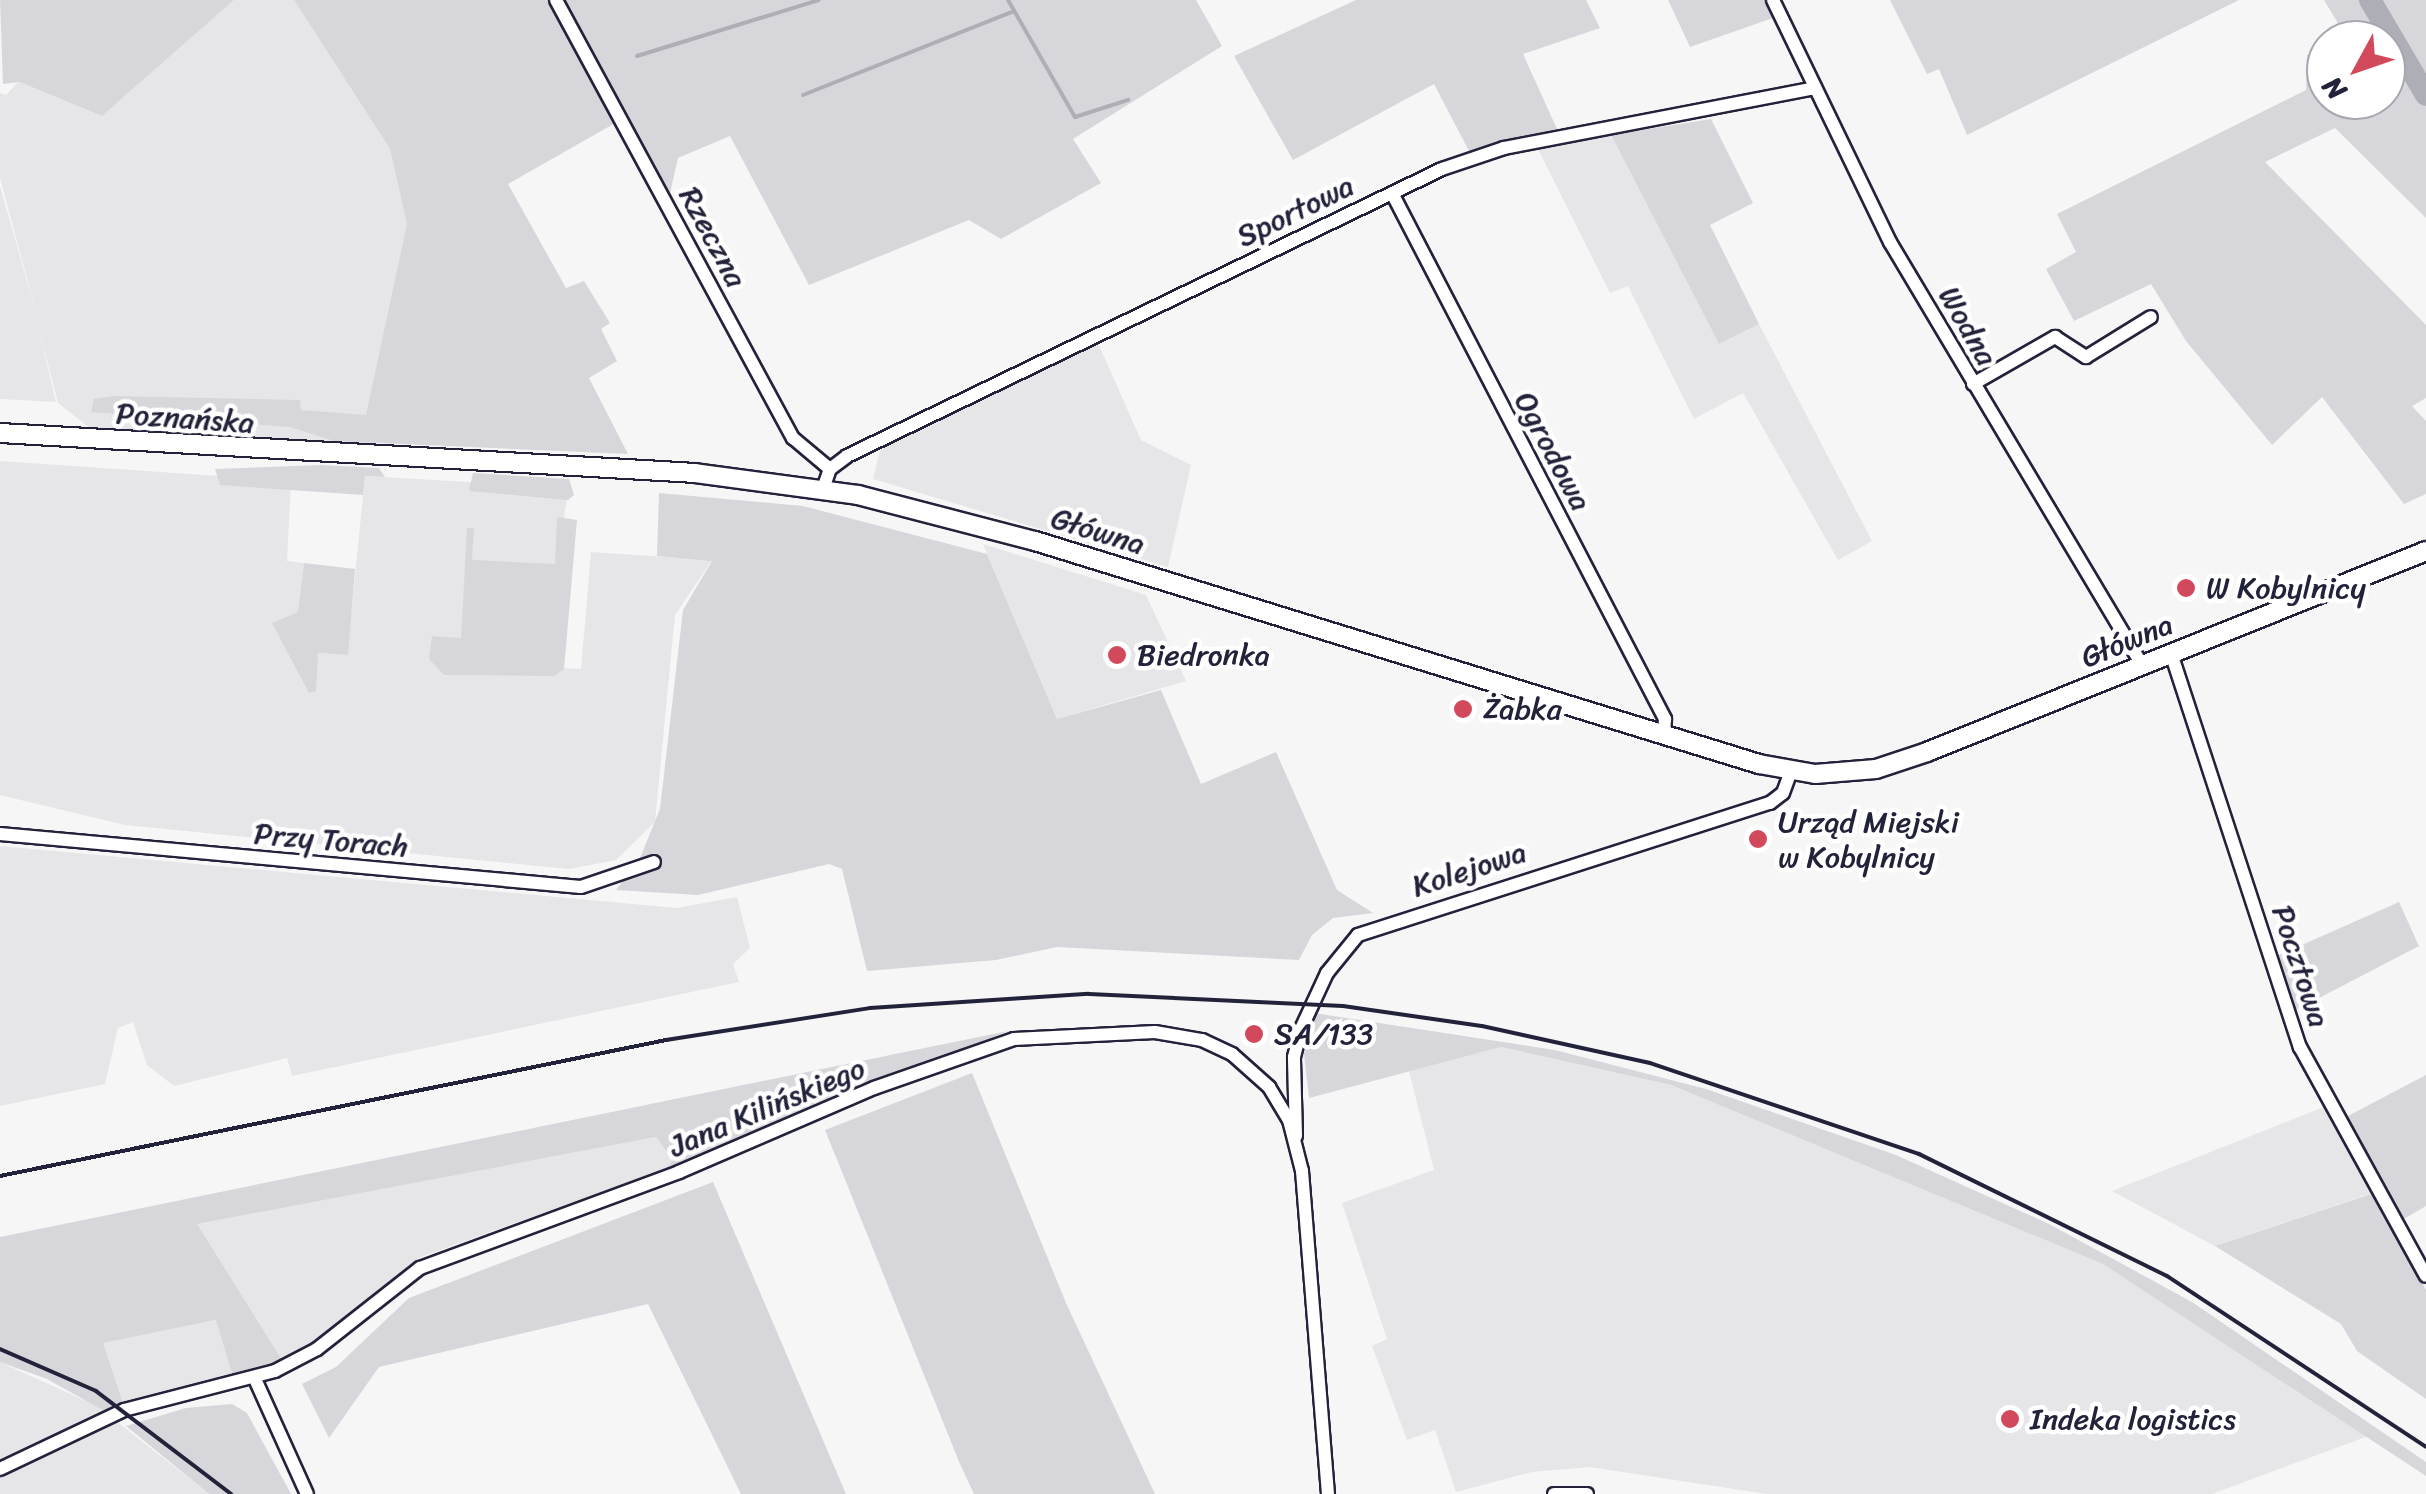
<!DOCTYPE html>
<html>
<head>
<meta charset="utf-8">
<style>
  body { margin:0 }
  #map { position:relative; width:2426px; height:1494px; overflow:hidden; background:#f6f6f7; font-family:Sriracha,sans-serif }
  div>[style] { position:absolute }
  .built>* { inset:0; background:#e6e6e9 }
  .green>* { inset:0; background:#d7d7db }
  .stream>* { height:4px; margin:-2px; padding:0 2px; transform-origin:2px; border-radius:2px; background:#aeaeb7 }
  .river>* { height:22px; margin:-11px; padding:0 11px; transform-origin:11px; border-radius:11px; background:#aeaeb7 }
  .roads { filter:drop-shadow(2px 0 #22223b) drop-shadow(-2px 0 #22223b) drop-shadow(0 2px #22223b) drop-shadow(0 -2px #22223b) }
  .minor>* { height:12px; margin:-6px; padding:0 6px; transform-origin:6px; border-radius:6px; background:#fff }
  .major>* { height:18px; margin:-9px; padding:0 9px; transform-origin:9px; border-radius:9px; background:#fff }
  .rail>* { height:4px; margin:-2px; padding:0 2px; transform-origin:2px; border-radius:2px; background:#22223b }
  .dots>* { width:28px; height:28px; translate:-50% -50%; box-sizing:border-box; border:5px solid #fff; border-radius:50% }
  span { translate:-50% -50%; white-space:nowrap; text-align:center; line-height:1.15; -webkit-text-stroke:9px #fff; paint-order:stroke }
  .street-label { font-size:30px; color:#22223b }
  .poi-label { font-size:30px; color:#22223b }
  .left { translate:0 -50%; text-align:left }
  .north { position:absolute; left:2306px; top:20px; width:100px; height:100px; box-sizing:border-box; background:#fff; border:2px solid #a7a7b1; border-radius:50%; rotate:230deg; font-size:28px; font-weight:700; line-height:40px; text-align:center; color:#22223b }
  .north::after { content:''; display:block; margin:auto; width:35px; height:45px; background:#d1495b; clip-path:polygon(50% 0,100% 100%,50% 72%,0 100%) }
</style>
</head>
<body>
<div id="map">
  <div class="built">
    <div style="clip-path:polygon(234px 0,294px 0,390px 149px,412px 244px,368px 446px,90px 428px,58px 403px,39px 329px,56px 402px,0 399px,0 186px,38px 320px,0 178px,0 93px,6px 95px,18px 82px,102px 116px)"></div>
    <div style="clip-path:polygon(1611px 135px,1719px 344px,1759px 324px,1872px 541px,1838px 560px,1743px 393px,1694px 419px,1628px 286px,1610px 293px,1537px 147px)"></div>
    <div style="clip-path:polygon(1098px 343px,1141px 440px,1191px 465px,1168px 567px,873px 479px,880px 450px)"></div>
    <div style="clip-path:polygon(0 461px,291px 481px,287px 561px,304px 563px,295px 652px,347px 655px,365px 476px,569px 488px,542px 644px,432px 636px,483px 663px,581px 669px,591px 552px,712px 560px,675px 615px,655px 822px,616px 860px,569px 869px,125px 825px,0 795px)"></div>
    <div style="clip-path:polygon(983px 544px,1146px 595px,1186px 681px,1057px 719px)"></div>
    <div style="clip-path:polygon(0 846px,677px 908px,737px 897px,750px 948px,733px 964px,739px 982px,292px 1076px,287px 1058px,174px 1086px,147px 1065px,133px 1022px,118px 1028px,105px 1084px,0 1106px)"></div>
    <div style="clip-path:polygon(1501px 1047px,1671px 1085px,2103px 1264px,2371px 1435px,2212px 1494px,1767px 1494px,1590px 1467px,1532px 1472px,1456px 1492px,1435px 1430px,1407px 1440px,1372px 1346px,1387px 1339px,1342px 1203px,1434px 1170px,1409px 1071px)"></div>
    <div style="clip-path:polygon(2329px 1105px,2378px 1191px,2215px 1246px,2112px 1191px)"></div>
    <div style="clip-path:polygon(656px 1137px,673px 1162px,665px 1169px,418px 1258px,319px 1339px,282px 1360px,196px 1224px)"></div>
    <div style="clip-path:polygon(217px 1320px,233px 1377px,123px 1403px,102px 1343px)"></div>
    <div style="clip-path:polygon(0 1362px,97px 1406px,209px 1494px,0 1494px)"></div>
  </div>
  <div class="green">
    <div style="clip-path:polygon(0 0,234px 0,102px 116px,19px 82px,3px 84px)"></div>
    <div style="clip-path:polygon(294px 0,546px 0,617px 122px,508px 184px,566px 288px,584px 281px,610px 323px,601px 329px,617px 361px,589px 378px,628px 454px,334px 441px,290px 427px,91px 412px,94px 399px,113px 396px,300px 400px,301px 410px,366px 415px,407px 224px,390px 149px)"></div>
    <div style="clip-path:polygon(565px 0,1196px 0,1222px 46px,1073px 139px,1101px 183px,1001px 239px,969px 220px,809px 285px,730px 136px,678px 158px,670px 193px)"></div>
    <div style="clip-path:polygon(1356px 0,1586px 0,1600px 28px,1523px 54px,1557px 129px,1469px 151px,1434px 84px,1293px 160px,1234px 56px)"></div>
    <div style="clip-path:polygon(1668px 0,1765px 0,1773px 18px,1690px 47px)"></div>
    <div style="clip-path:polygon(1890px 0,2239px 0,1967px 135px,1939px 69px,1927px 74px)"></div>
    <div style="clip-path:polygon(2324px 0,2426px 0,2426px 218px,2335px 128px,2265px 162px,2426px 325px,2426px 398px,2412px 406px,2426px 421px,2426px 494px,2404px 504px,2322px 397px,2272px 445px,2186px 341px,2151px 284px,2074px 321px,2046px 269px,2076px 252px,2057px 214px,2306px 90px,2307px 55px,2326px 46px,2326px 100px,2386px 100px,2386px 40px,2337px 40px,2345px 35px)"></div>
    <div style="clip-path:polygon(1711px 119px,1753px 203px,1710px 225px,1759px 324px,1719px 344px,1611px 135px)"></div>
    <div style="clip-path:polygon(321px 465px,379px 468px,385px 477px,365px 476px,363px 495px,220px 485px,215px 469px)"></div>
    <div style="clip-path:polygon(473px 473px,569px 479px,574px 495px,568px 500px,469px 491px)"></div>
    <div style="clip-path:polygon(659px 493px,803px 506px,987px 554px,1057px 719px,1161px 690px,1201px 784px,1276px 752px,1337px 890px,1373px 913px,1333px 918px,1312px 935px,1299px 960px,1057px 947px,996px 960px,867px 971px,842px 869px,829px 864px,698px 895px,616px 890px,640px 858px,660px 809px,683px 610px,712px 561px,657px 556px)"></div>
    <div style="clip-path:polygon(557px 517px,577px 520px,564px 669px,554px 676px,444px 675px,429px 659px,432px 636px,461px 638px,467px 528px,474px 528px,472px 560px,555px 564px)"></div>
    <div style="clip-path:polygon(304px 563px,355px 569px,348px 655px,318px 653px,316px 691px,309px 693px,272px 623px,298px 612px)"></div>
    <div style="clip-path:polygon(2399px 902px,2419px 946px,2294px 1011px,2277px 956px)"></div>
    <div style="clip-path:polygon(1314px 1013px,1555px 1050px,1706px 1089px,1896px 1155px,2049px 1224px,2192px 1302px,2426px 1462px,2426px 1476px,2103px 1264px,1671px 1085px,1501px 1047px,1309px 1098px,1304px 1054px)"></div>
    <div style="clip-path:polygon(1008px 1031px,665px 1169px,673px 1161px,656px 1137px,197px 1224px,282px 1360px,255px 1372px,233px 1377px,216px 1320px,103px 1343px,123px 1403px,106px 1412px,47px 1379px,0 1362px,0 1237px)"></div>
    <div style="clip-path:polygon(972px 1073px,1066px 1303px,1155px 1494px,974px 1494px,960px 1464px,825px 1130px)"></div>
    <div style="clip-path:polygon(2426px 1075px,2426px 1206px,2402px 1220px,2344px 1118px)"></div>
    <div style="clip-path:polygon(713px 1182px,846px 1494px,741px 1494px,648px 1304px,379px 1367px,329px 1438px,302px 1384px,336px 1367px,409px 1298px)"></div>
    <div style="clip-path:polygon(2374px 1193px,2426px 1290px,2426px 1399px,2357px 1351px,2341px 1324px,2215px 1246px)"></div>
    <div style="clip-path:polygon(232px 1404px,247px 1413px,291px 1494px,209px 1494px,126px 1426px,186px 1408px)"></div>
  </div>
  <div class="stream">
    <div style="left:1008px;top:0;width:135px;rotate:60.2deg"></div>
    <div style="left:1075px;top:117px;width:56px;rotate:-17.8deg"></div>
    <div style="left:637px;top:56px;width:190px;rotate:-17.1deg"></div>
    <div style="left:803px;top:95px;width:227px;rotate:-21.7deg"></div>
  </div>
  <div class="river">
    <div style="left:2370px;top:0;width:110px;rotate:59.5deg"></div>
  </div>
  <div class="roads">
    <div class="minor">
      <div style="left:556px;top:0;width:498px;rotate:61.6deg"></div>
      <div style="left:793px;top:438px;width:48px;rotate:40deg"></div>
      <div style="left:1773px;top:0;width:269px;rotate:64.2deg"></div>
      <div style="left:1890px;top:242px;width:492px;rotate:59.2deg"></div>
      <div style="left:1392px;top:193px;width:593px;rotate:62.57deg"></div>
      <div style="left:1665px;top:719px;width:15px;rotate:94deg"></div>
      <div style="left:1973px;top:384px;width:95px;rotate:-29.8deg"></div>
      <div style="left:2055px;top:337px;width:37px;rotate:33deg"></div>
      <div style="left:2086px;top:357px;width:76px;rotate:-31.6deg"></div>
      <div style="left:823px;top:489px;width:21px;rotate:-71deg"></div>
      <div style="left:830px;top:469px;width:21px;rotate:-37deg"></div>
      <div style="left:847px;top:456px;width:661px;rotate:-25.75deg"></div>
      <div style="left:1442px;top:169px;width:65px;rotate:-18.7deg"></div>
      <div style="left:1504px;top:148px;width:317px;rotate:-10.9deg"></div>
      <div style="left:2171px;top:653px;width:415px;rotate:71.9deg"></div>
      <div style="left:2300px;top:1047px;width:261px;rotate:61.2deg"></div>
      <div style="left:0;top:834px;width:583px;rotate:5.21deg"></div>
      <div style="left:581px;top:887px;width:77px;rotate:-18.9deg"></div>
      <div style="left:1296px;top:1136px;width:79px;rotate:-91.5deg"></div>
      <div style="left:1294px;top:1057px;width:29px;rotate:-76deg"></div>
      <div style="left:1301px;top:1029px;width:62px;rotate:-65.1deg"></div>
      <div style="left:1327px;top:973px;width:49px;rotate:-50.8deg"></div>
      <div style="left:1358px;top:935px;width:433px;rotate:-17.8deg"></div>
      <div style="left:1770px;top:803px;width:16px;rotate:-38deg"></div>
      <div style="left:1783px;top:793px;width:23px;rotate:-70deg"></div>
      <div style="left:255px;top:1379px;width:126px;rotate:65.7deg"></div>
      <div style="left:0;top:1469px;width:137px;rotate:-25.4deg"></div>
      <div style="left:124px;top:1410px;width:156px;rotate:-14.5deg"></div>
      <div style="left:275px;top:1371px;width:47px;rotate:-27.6deg"></div>
      <div style="left:317px;top:1349px;width:131px;rotate:-38.2deg"></div>
      <div style="left:420px;top:1268px;width:276px;rotate:-20.3deg"></div>
      <div style="left:679px;top:1172px;width:212px;rotate:-23.3deg"></div>
      <div style="left:874px;top:1088px;width:148px;rotate:-19.3deg"></div>
      <div style="left:1014px;top:1039px;width:141px;rotate:-2.8deg"></div>
      <div style="left:1155px;top:1032px;width:48px;rotate:9.7deg"></div>
      <div style="left:1202px;top:1040px;width:33px;rotate:25deg"></div>
      <div style="left:1232px;top:1054px;width:50px;rotate:41.7deg"></div>
      <div style="left:1269px;top:1087px;width:39px;rotate:59deg"></div>
      <div style="left:1289px;top:1120px;width:53px;rotate:75.7deg"></div>
      <div style="left:1302px;top:1171px;width:324px;rotate:85.4deg"></div>
      <div style="left:1554px;top:1494px;width:33px"></div>
    </div>
    <div class="major">
      <div style="left:0;top:433px;width:696px;rotate:3.29deg"></div>
      <div style="left:695px;top:473px;width:164px;rotate:7.7deg"></div>
      <div style="left:858px;top:495px;width:183px;rotate:14.6deg"></div>
      <div style="left:1035px;top:541px;width:758px;rotate:17.12deg"></div>
      <div style="left:1759px;top:764px;width:57px;rotate:10.1deg"></div>
      <div style="left:1815px;top:774px;width:61px;rotate:-4.7deg"></div>
      <div style="left:1876px;top:769px;width:54px;rotate:-18.4deg"></div>
      <div style="left:1927px;top:752px;width:538px;rotate:-21.94deg"></div>
    </div>
  </div>
  <div class="rail">
    <div style="left:0;top:1176px;width:680px;rotate:-11.54deg"></div>
    <div style="left:666px;top:1040px;width:206px;rotate:-8.9deg"></div>
    <div style="left:870px;top:1008px;width:219px;rotate:-3.7deg"></div>
    <div style="left:1089px;top:994px;width:254px;rotate:2.7deg"></div>
    <div style="left:1343px;top:1006px;width:140px;rotate:8.2deg"></div>
    <div style="left:1482px;top:1026px;width:172px;rotate:12.4deg"></div>
    <div style="left:1650px;top:1063px;width:284px;rotate:18.7deg"></div>
    <div style="left:1919px;top:1154px;width:276px;rotate:26.2deg"></div>
    <div style="left:2167px;top:1276px;width:310px;rotate:33.4deg"></div>
    <div style="left:0;top:1349px;width:105px;rotate:23.6deg"></div>
    <div style="left:96px;top:1391px;width:170px;rotate:37.3deg"></div>
  </div>
  <div class="dots">
    <div style="left:2186px;top:588px;background:#d1495b"></div>
    <div style="left:1117px;top:655px;background:#d1495b"></div>
    <div style="left:1463px;top:709px;background:#d1495b"></div>
    <div style="left:1758px;top:839px;background:#d1495b"></div>
    <div style="left:1254px;top:1034px;background:#d1495b"></div>
    <div style="left:2010px;top:1419px;background:#d1495b"></div>
  </div>
  <div class="street-label">
    <span style="left:1295px;top:211px;rotate:-26deg">Sportowa</span>
    <span style="left:713px;top:237px;rotate:62deg">Rzeczna</span>
    <span style="left:1968px;top:326px;rotate:60deg">Wodna</span>
    <span style="left:185px;top:418px;rotate:4deg">Poznańska</span>
    <span style="left:1553px;top:451px;rotate:62deg">Ogrodowa</span>
    <span style="left:1098px;top:531px;rotate:17deg">Główna</span>
    <span style="left:2127px;top:641px;rotate:-22deg">Główna</span>
    <span style="left:331px;top:840px;rotate:5deg">Przy Torach</span>
    <span style="left:1469px;top:869px;rotate:-18deg">Kolejowa</span>
    <span style="left:2301px;top:966px;rotate:72deg">Pocztowa</span>
    <span style="left:767px;top:1107px;rotate:-23deg">Jana Kilińskiego</span>
  </div>
  <div class="poi-label">
    <span class="left" style="left:2206px;top:588px">W Kobylnicy</span>
    <span class="left" style="left:1137px;top:655px">Biedronka</span>
    <span class="left" style="left:1483px;top:709px">Żabka</span>
    <span class="left" style="left:1778px;top:839px">Urząd Miejski<br>w Kobylnicy</span>
    <span class="left" style="left:1274px;top:1034px">SA/133</span>
    <span class="left" style="left:2030px;top:1419px">Indeka logistics</span>
  </div>
  <div class="north">N</div>
</div>
</body>
</html>
